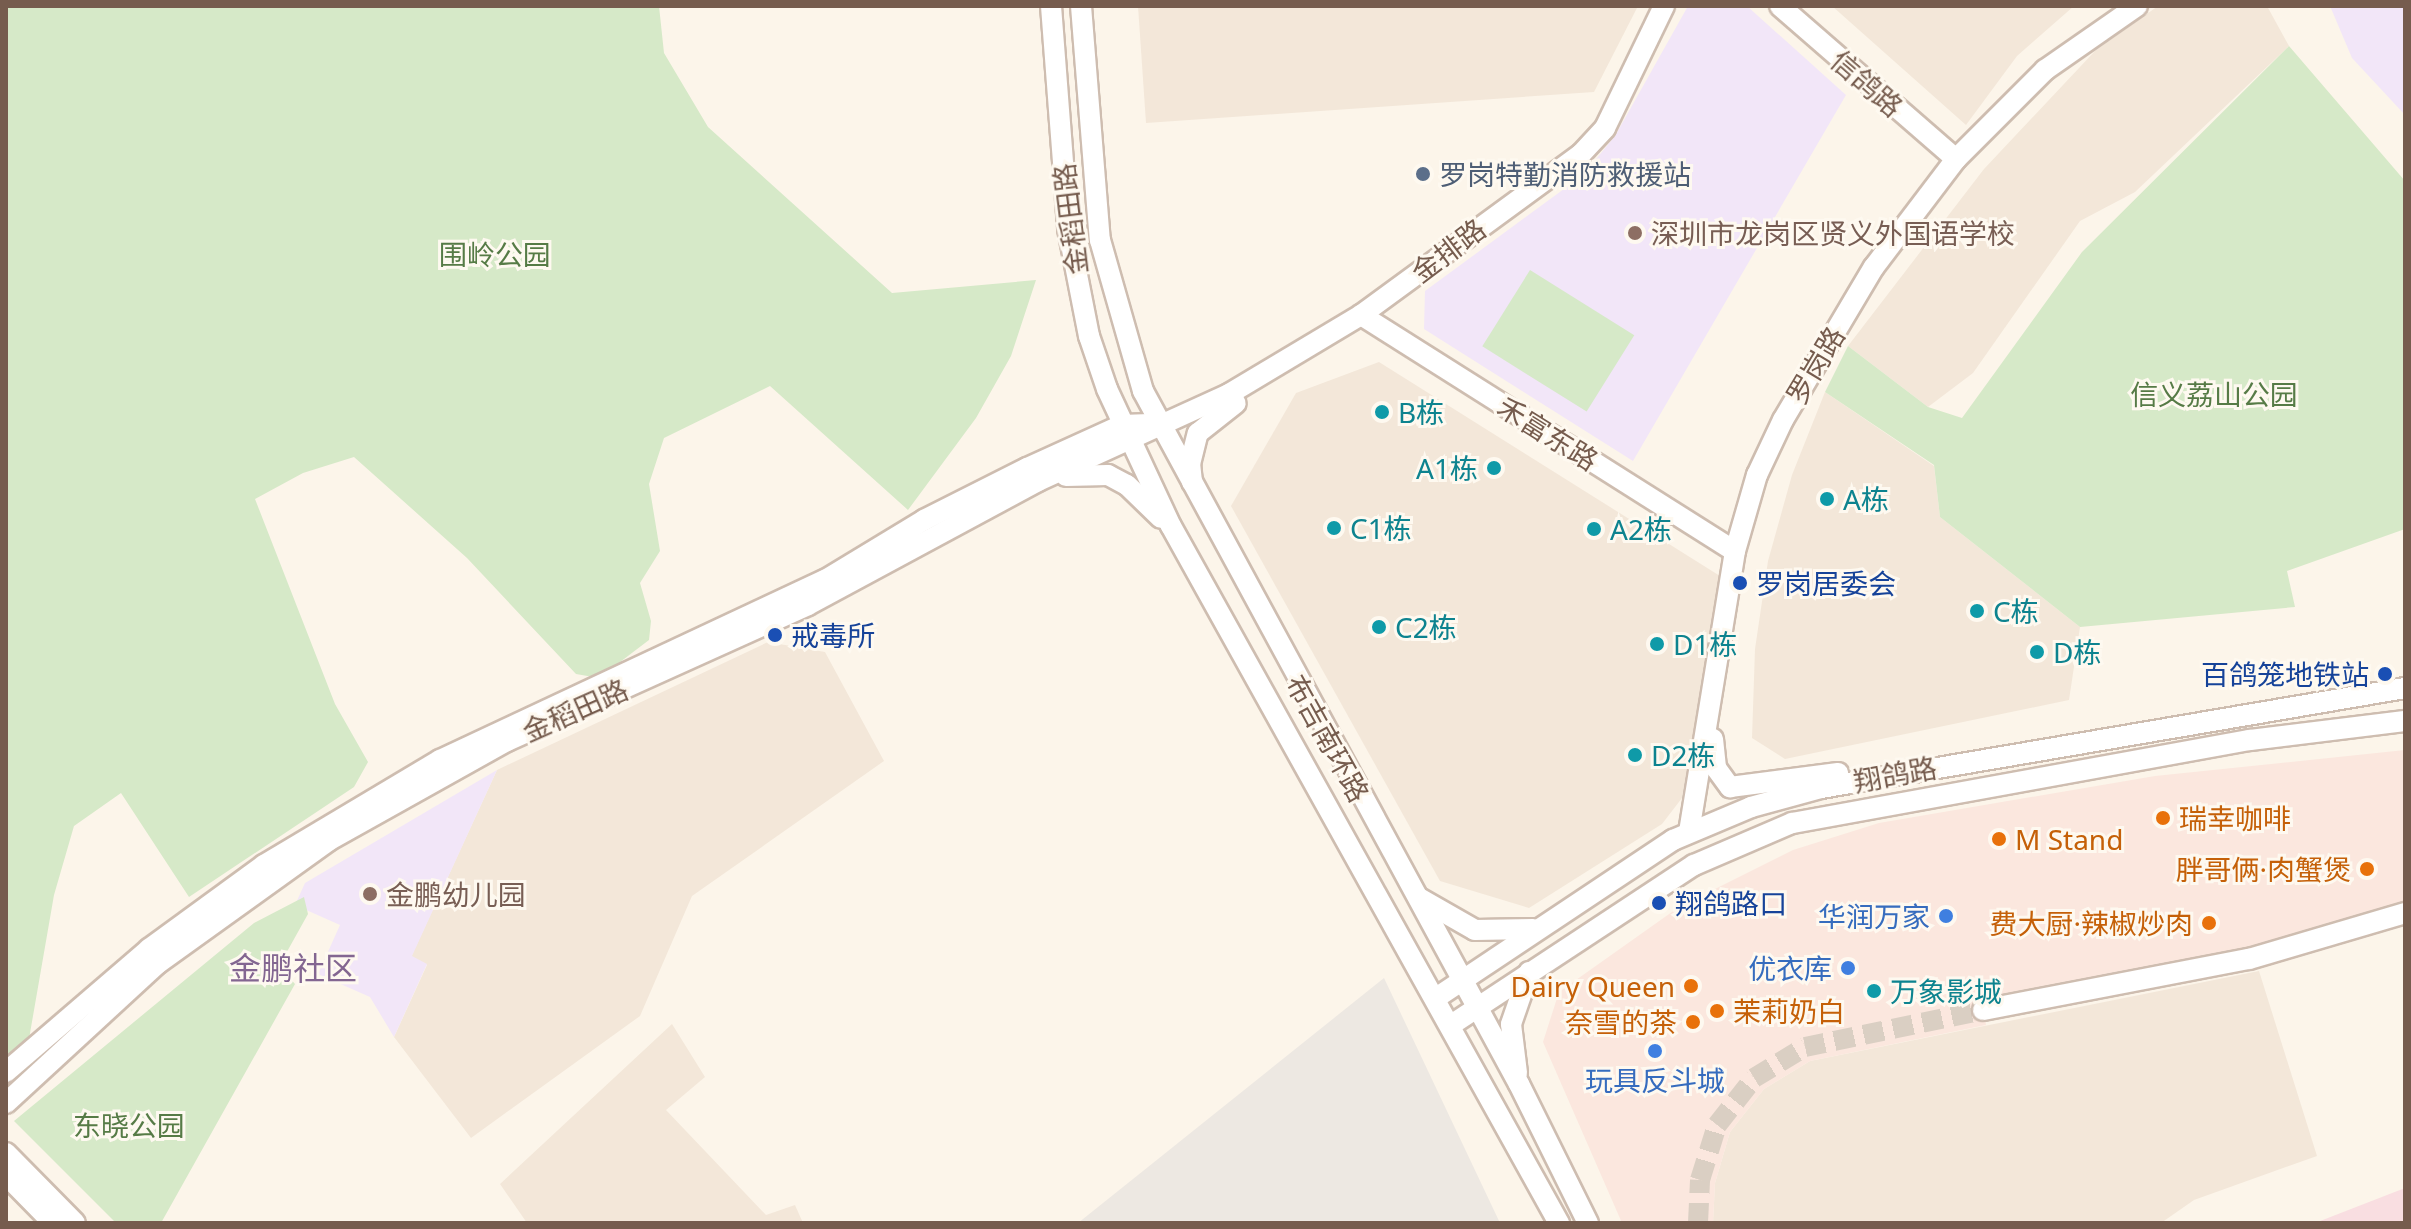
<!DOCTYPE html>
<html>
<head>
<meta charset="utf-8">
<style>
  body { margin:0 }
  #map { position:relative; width:2411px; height:1229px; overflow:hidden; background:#fcf5ea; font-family:"Noto Sans","Noto Sans SC",sans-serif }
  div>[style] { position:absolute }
  .residential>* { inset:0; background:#f3e7d9 }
  .commercial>* { inset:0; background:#fbe7de }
  .industrial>* { inset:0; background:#ede8e2 }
  .education>* { inset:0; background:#f2e6f8 }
  .medical>* { inset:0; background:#f9dee1 }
  .green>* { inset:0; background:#d6e9c8; transform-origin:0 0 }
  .minor-tunnel>* { height:20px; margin-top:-10px; transform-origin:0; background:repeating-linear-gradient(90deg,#dacfc3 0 20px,transparent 0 30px) }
  .roads { filter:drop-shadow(2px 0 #cebdb0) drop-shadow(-2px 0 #cebdb0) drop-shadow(0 2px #cebdb0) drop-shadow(0 -2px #cebdb0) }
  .minor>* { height:20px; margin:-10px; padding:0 10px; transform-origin:10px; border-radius:10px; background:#fff }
  .dots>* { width:22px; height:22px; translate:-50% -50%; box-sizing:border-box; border:4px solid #fef9f0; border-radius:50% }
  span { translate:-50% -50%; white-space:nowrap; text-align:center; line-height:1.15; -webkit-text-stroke:6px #fef9f0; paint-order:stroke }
  .street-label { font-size:28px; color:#765c4e }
  .service-label { font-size:28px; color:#4e5e75 }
  .left { translate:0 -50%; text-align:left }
  .education-label { font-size:28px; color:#785e54 }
  .park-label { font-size:28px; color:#567b46 }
  .culture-label { font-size:28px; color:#0d838f }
  .right { translate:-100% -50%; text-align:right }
  .transit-label { font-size:28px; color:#164399 }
  .food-label { font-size:28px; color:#c56008 }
  .shop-label { font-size:28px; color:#366cbe }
  .quarter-label { font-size:32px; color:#836691 }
  .frame { position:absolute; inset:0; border:8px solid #765c4e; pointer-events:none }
</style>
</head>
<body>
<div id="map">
  <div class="residential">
    <div style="clip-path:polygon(1138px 6px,1638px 6px,1594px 92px,1146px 123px)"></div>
    <div style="clip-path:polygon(1832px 6px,2074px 6px,2017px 56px,1966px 125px)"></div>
    <div style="clip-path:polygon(2158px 6px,2267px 6px,2289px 46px,2135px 192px,2080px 221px,1973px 373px,1928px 407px,1848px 346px,1984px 169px,2095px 51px)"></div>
    <div style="clip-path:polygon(1379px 362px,1720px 576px,1682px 798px,1662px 824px,1529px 908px,1440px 881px,1231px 506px,1296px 393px)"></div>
    <div style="clip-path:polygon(1825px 392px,1934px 466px,1940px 517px,2080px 627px,2069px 700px,1785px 759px,1752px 738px,1755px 649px,1768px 561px,1792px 475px)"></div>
    <div style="clip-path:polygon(768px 642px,825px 652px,884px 761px,692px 896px,640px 1016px,471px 1138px,394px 1037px,427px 965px,411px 957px,497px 770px)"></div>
    <div style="clip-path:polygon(2259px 971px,2317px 1156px,2194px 1200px,2161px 1223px,1713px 1223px,1715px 1183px,1730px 1132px,1764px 1089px,1810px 1061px)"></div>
    <div style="clip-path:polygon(672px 1024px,705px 1077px,666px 1110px,766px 1215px,795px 1205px,803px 1223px,527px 1223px,500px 1184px)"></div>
  </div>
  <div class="commercial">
    <div style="clip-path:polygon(2405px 750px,2405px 906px,2240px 950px,1982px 1000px,1986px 1025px,1810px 1061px,1764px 1089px,1730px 1132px,1715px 1183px,1713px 1223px,1622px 1223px,1543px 1042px,1559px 992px,1679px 907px,1793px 850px,1879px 823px,2155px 776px)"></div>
  </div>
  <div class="industrial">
    <div style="clip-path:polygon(1384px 978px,1500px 1223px,1078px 1223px)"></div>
  </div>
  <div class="education">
    <div style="clip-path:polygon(1688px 6px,1747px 6px,1846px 95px,1633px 461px,1424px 329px,1425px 291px,1583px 175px,1615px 136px)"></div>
    <div style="clip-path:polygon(2330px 6px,2405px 6px,2405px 115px,2352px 58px)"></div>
    <div style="clip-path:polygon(497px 770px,412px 956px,427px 964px,394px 1037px,370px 997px,318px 974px,340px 925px,295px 905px,305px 883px)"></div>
  </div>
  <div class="medical">
    <div style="clip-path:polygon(2405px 1188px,2405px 1223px,2315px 1223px)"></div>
  </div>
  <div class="green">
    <div style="clip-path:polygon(6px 6px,659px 6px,664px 53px,708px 127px,892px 293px,1036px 280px,1011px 356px,976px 418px,908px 510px,770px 386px,664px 438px,649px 484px,660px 551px,640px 583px,651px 621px,649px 640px,599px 678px,576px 674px,467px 558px,354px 457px,303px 473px,255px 499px,335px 704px,368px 762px,354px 787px,189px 897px,121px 793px,74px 826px,54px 895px,29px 1039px,6px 1062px)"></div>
    <div style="clip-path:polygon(2289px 46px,2405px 181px,2405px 529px,2287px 571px,2295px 607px,2080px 627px,1940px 517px,1934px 465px,1825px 392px,1848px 346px,1928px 407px,1962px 418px,2082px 252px)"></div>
    <div style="left:1530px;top:270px;width:123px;height:90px;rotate:32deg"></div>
    <div style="clip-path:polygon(304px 897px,308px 914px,279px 966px,295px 984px,161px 1223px,116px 1223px,14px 1121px,254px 923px)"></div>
  </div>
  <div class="minor-tunnel">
    <div style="left:1698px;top:1223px;width:43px;rotate:-87.3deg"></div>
    <div style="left:1700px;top:1180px;width:58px;rotate:-72.8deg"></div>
    <div style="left:1717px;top:1125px;width:60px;rotate:-51.8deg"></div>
    <div style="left:1754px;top:1078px;width:60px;rotate:-31.3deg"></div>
    <div style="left:1805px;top:1047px;width:182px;rotate:-11.7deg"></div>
  </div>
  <div class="roads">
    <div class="minor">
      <div style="left:1051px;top:6px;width:224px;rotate:85.6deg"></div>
      <div style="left:1068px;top:229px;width:109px;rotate:78.9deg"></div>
      <div style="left:1089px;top:336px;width:56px;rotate:71.2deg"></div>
      <div style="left:1107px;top:389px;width:151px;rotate:65deg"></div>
      <div style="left:1171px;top:526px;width:798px;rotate:60.9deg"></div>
      <div style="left:1081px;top:6px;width:235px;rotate:85.4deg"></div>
      <div style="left:1100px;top:240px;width:157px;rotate:74.1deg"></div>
      <div style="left:1143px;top:391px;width:788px;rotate:61.52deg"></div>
      <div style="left:1519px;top:1084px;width:155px;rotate:63.6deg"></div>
      <div style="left:1780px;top:6px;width:233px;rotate:41deg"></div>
      <div style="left:1361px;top:315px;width:442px;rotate:32.3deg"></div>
      <div style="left:1066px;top:476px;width:42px;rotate:-1.4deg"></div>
      <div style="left:1108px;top:475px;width:21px;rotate:28deg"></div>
      <div style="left:1127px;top:485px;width:47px;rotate:44.1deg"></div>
      <div style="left:1192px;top:482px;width:18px;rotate:-96deg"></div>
      <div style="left:1190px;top:464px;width:32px;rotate:-76deg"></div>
      <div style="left:1198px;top:433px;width:48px;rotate:-38.3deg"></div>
      <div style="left:1713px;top:739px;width:29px;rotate:84deg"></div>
      <div style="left:1716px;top:768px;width:24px;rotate:54deg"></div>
      <div style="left:1730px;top:787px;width:109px;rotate:-7.4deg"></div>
      <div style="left:1689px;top:832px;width:285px;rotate:-80.7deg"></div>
      <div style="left:1735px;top:551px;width:79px;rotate:-73.9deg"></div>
      <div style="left:1757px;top:475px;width:61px;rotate:-64.7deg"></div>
      <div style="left:1783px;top:420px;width:178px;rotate:-59.3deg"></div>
      <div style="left:1874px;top:267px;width:136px;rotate:-52.8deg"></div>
      <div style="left:1956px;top:159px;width:126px;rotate:-45deg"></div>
      <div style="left:2045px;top:70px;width:112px;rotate:-34.8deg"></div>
      <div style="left:1419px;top:898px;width:64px;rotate:29.7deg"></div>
      <div style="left:1475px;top:930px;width:58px;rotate:-1deg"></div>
      <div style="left:1436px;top:998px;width:285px;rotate:-33.7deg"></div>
      <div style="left:1673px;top:840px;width:85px;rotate:-22.9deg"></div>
      <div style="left:1751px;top:807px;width:73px;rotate:-15.2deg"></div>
      <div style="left:1821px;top:788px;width:592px;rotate:-9.72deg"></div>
      <div style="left:1983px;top:1010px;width:271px;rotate:-10.9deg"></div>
      <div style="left:2249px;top:959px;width:163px;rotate:-16.4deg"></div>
      <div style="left:1451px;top:1025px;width:291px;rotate:-33.4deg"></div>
      <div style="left:1694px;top:865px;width:107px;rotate:-23.2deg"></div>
      <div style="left:1792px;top:823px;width:465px;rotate:-10.3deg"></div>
      <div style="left:2250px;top:740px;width:156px;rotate:-7deg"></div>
      <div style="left:6px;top:1072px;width:189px;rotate:-40.7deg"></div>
      <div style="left:149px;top:949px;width:142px;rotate:-36.1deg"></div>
      <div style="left:264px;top:865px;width:205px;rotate:-30.8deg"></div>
      <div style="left:440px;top:760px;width:425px;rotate:-25.1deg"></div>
      <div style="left:825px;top:580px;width:116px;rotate:-31.2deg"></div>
      <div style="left:924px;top:520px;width:115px;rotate:-26.8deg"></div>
      <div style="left:1027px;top:468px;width:104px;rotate:-24.4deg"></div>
      <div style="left:1122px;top:425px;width:35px;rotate:-2deg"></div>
      <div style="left:1517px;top:1073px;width:49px;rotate:-97deg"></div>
      <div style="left:1511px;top:1024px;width:55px;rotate:-70.9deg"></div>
      <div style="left:6px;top:1103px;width:205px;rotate:-42.6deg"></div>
      <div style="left:157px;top:964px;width:211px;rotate:-35.7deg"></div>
      <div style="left:328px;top:841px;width:205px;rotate:-29.2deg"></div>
      <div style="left:507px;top:741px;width:330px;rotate:-24.3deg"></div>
      <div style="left:808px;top:605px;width:261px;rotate:-28.3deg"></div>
      <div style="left:1038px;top:481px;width:210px;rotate:-24.5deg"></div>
      <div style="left:1229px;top:394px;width:154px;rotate:-30.9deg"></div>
      <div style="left:1361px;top:315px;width:273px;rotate:-36.2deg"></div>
      <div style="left:1581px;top:154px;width:35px;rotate:-47deg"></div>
      <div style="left:1605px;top:128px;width:136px;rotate:-64.2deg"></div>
      <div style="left:6px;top:1153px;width:98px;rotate:45.4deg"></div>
      <div style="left:6px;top:1175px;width:67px;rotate:45.6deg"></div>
    </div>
  </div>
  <div class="dots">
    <div style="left:1423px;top:174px;background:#5c6f8a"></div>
    <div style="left:1635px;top:233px;background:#8d6e63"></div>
    <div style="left:1382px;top:412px;background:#0f9aa8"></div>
    <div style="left:1494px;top:468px;background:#0f9aa8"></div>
    <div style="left:1827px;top:499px;background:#0f9aa8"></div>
    <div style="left:1334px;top:528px;background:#0f9aa8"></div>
    <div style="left:1594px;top:529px;background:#0f9aa8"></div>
    <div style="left:1740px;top:583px;background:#1a4fb4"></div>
    <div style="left:1977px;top:611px;background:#0f9aa8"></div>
    <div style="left:1379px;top:627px;background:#0f9aa8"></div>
    <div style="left:775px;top:635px;background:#1a4fb4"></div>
    <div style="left:1657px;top:644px;background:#0f9aa8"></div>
    <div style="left:2037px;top:652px;background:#0f9aa8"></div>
    <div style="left:2385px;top:674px;background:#1a4fb4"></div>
    <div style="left:1635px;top:755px;background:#0f9aa8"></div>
    <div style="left:2163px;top:818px;background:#e8710a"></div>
    <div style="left:1999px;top:839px;background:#e8710a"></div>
    <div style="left:2367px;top:869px;background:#e8710a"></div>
    <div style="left:370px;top:894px;background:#8d6e63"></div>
    <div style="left:1659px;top:903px;background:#1a4fb4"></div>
    <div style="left:1946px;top:916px;background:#3f7fe0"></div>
    <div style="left:2209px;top:923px;background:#e8710a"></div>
    <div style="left:1848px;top:968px;background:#3f7fe0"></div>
    <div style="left:1691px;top:986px;background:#e8710a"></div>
    <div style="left:1874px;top:991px;background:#0f9aa8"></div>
    <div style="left:1717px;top:1011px;background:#e8710a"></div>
    <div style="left:1693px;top:1022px;background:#e8710a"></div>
    <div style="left:1655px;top:1051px;background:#3f7fe0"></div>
  </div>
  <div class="street-label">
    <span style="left:1867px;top:83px;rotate:41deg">信鸽路</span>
    <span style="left:1070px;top:219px;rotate:-97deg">金稻田路</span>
    <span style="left:1448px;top:250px;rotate:-37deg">金排路</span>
    <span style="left:1815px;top:365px;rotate:-59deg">罗岗路</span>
    <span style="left:1548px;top:433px;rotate:32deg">禾富东路</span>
    <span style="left:575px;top:710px;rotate:-24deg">金稻田路</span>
    <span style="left:1328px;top:738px;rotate:61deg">布吉南环路</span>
    <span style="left:1895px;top:774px;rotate:-10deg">翔鸽路</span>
  </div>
  <div class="service-label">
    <span class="left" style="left:1439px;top:174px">罗岗特勤消防救援站</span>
  </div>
  <div class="education-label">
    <span class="left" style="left:1651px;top:233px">深圳市龙岗区贤义外国语学校</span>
    <span class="left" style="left:386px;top:894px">金鹏幼儿园</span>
  </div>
  <div class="park-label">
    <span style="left:495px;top:254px">围岭公园</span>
    <span style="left:2214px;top:394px">信义荔山公园</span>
    <span style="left:129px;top:1125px">东晓公园</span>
  </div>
  <div class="culture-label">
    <span class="left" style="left:1398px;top:412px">B栋</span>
    <span class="right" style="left:1478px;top:468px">A1栋</span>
    <span class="left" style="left:1843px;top:499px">A栋</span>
    <span class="left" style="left:1350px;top:528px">C1栋</span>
    <span class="left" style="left:1610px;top:529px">A2栋</span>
    <span class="left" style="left:1993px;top:611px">C栋</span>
    <span class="left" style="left:1395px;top:627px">C2栋</span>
    <span class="left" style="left:1673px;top:644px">D1栋</span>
    <span class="left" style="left:2053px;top:652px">D栋</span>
    <span class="left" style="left:1651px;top:755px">D2栋</span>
    <span class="left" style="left:1890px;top:991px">万象影城</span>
  </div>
  <div class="transit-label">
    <span class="left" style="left:1756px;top:583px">罗岗居委会</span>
    <span class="left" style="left:791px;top:635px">戒毒所</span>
    <span class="right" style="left:2369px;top:674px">百鸽笼地铁站</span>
    <span class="left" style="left:1675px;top:903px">翔鸽路口</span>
  </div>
  <div class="food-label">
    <span class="left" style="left:2179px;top:818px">瑞幸咖啡</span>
    <span class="left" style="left:2015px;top:839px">M Stand</span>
    <span class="right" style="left:2351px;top:869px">胖哥俩·肉蟹煲</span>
    <span class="right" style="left:2193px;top:923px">费大厨·辣椒炒肉</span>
    <span class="right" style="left:1675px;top:986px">Dairy Queen</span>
    <span class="left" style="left:1733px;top:1011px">茉莉奶白</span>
    <span class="right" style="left:1677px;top:1022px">奈雪的茶</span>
  </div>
  <div class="shop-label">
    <span class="right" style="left:1930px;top:916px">华润万家</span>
    <span class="right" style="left:1832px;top:968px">优衣库</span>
    <span style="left:1655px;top:1080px">玩具反斗城</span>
  </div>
  <div class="quarter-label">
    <span style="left:293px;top:968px">金鹏社区</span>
  </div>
  <div class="frame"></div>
</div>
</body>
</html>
